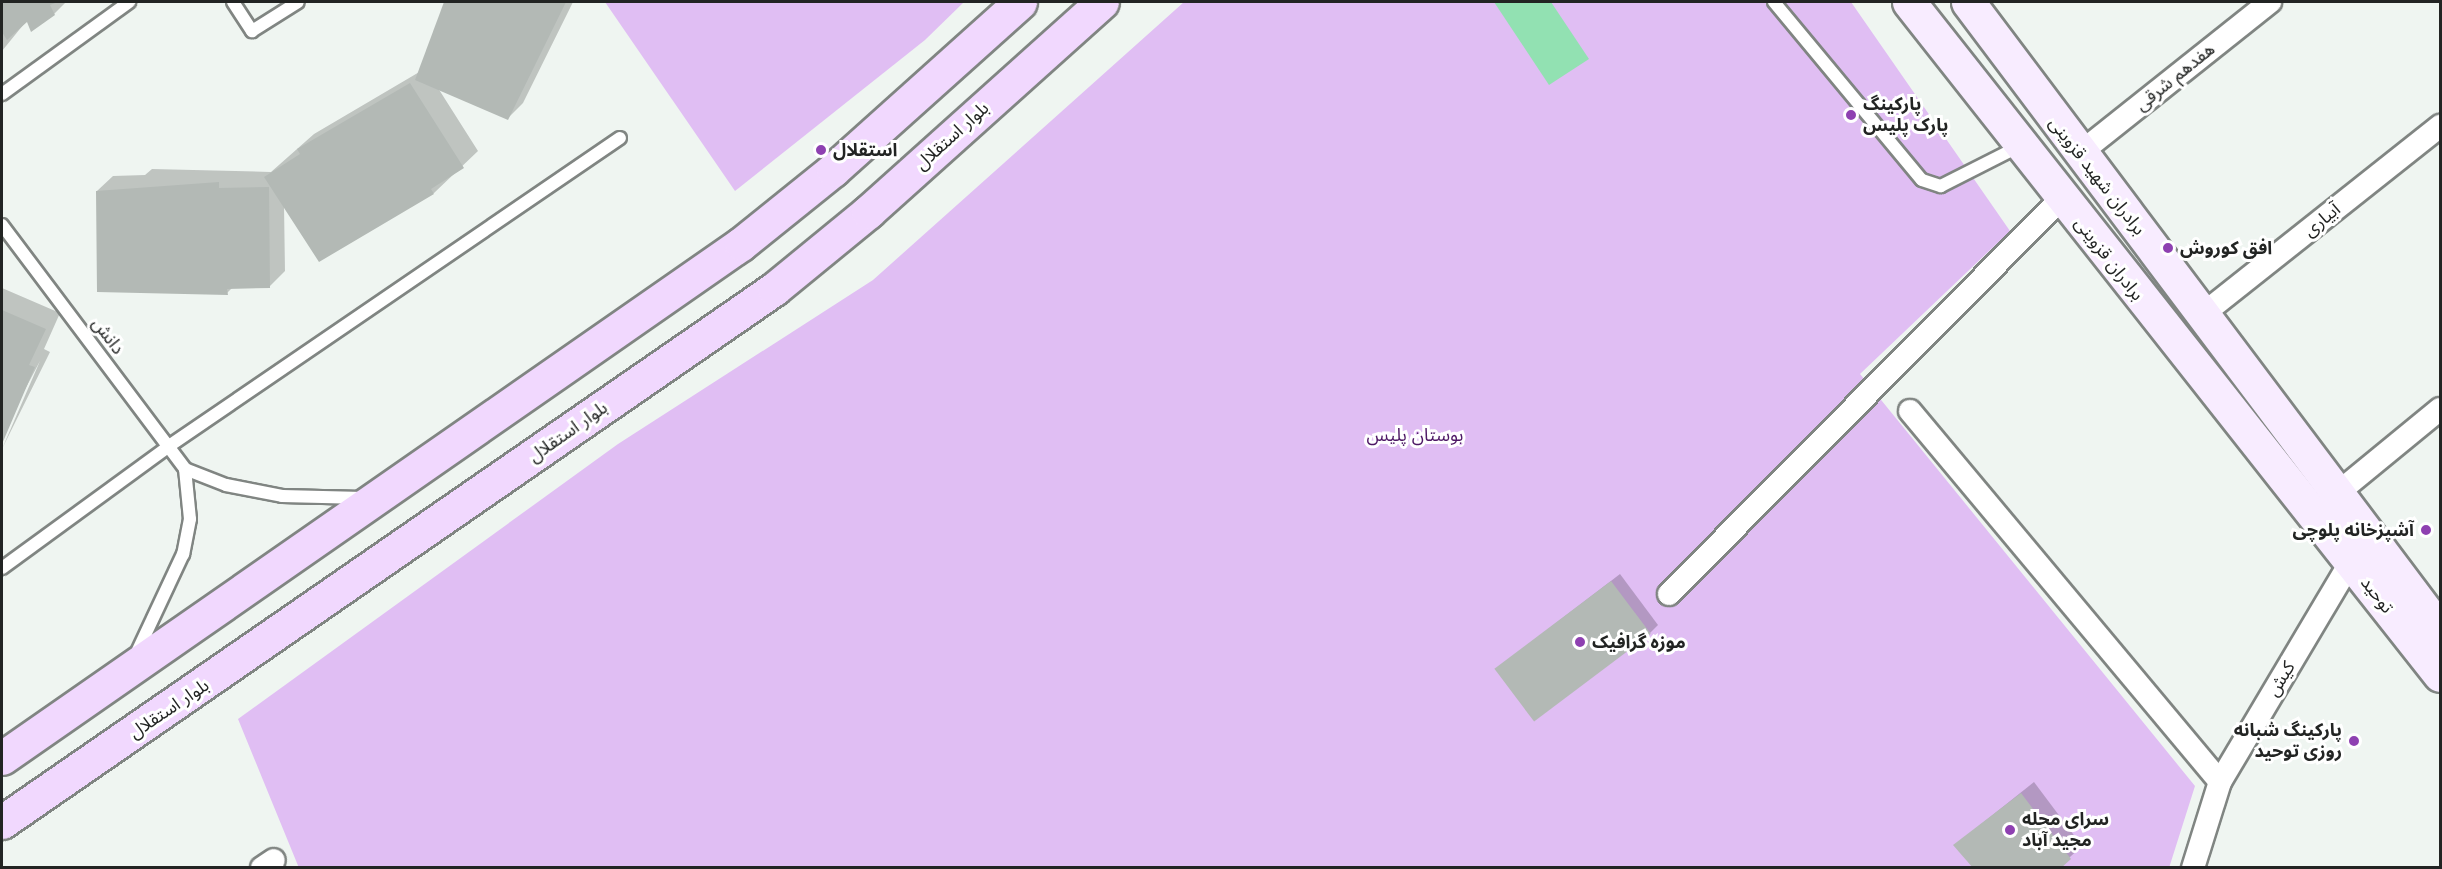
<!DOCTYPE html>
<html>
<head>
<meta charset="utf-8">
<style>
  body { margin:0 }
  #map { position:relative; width:2442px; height:869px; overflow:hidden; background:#eff5f1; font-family:"Fira Sans","Noto Sans Arabic",sans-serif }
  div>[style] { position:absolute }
  .green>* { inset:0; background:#e0bef3 }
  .water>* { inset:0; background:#92e1b2 }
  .shadow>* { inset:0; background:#0003 }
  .building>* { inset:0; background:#b3b9b5; transform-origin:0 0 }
  .roads { filter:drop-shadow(2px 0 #808582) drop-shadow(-2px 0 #808582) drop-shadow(0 2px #808582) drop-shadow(0 -2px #808582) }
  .service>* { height:12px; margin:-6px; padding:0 6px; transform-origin:6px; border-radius:6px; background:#fff }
  .minor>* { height:22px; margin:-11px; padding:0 11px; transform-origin:11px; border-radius:11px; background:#fff }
  .secondary>* { height:33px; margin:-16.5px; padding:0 16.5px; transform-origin:16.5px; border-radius:16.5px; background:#f8ecff }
  .primary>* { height:33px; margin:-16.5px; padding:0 16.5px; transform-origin:16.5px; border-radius:16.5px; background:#f1d8fe }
  .dots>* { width:16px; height:16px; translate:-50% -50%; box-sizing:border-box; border:3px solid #fff; border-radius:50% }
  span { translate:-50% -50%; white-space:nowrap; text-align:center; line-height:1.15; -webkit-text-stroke:6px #fff; paint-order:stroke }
  .street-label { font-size:18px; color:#222423 }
  .poi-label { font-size:18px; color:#222423; font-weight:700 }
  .left { translate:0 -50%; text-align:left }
  .right { translate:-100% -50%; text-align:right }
  .park-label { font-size:18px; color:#4e1865 }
  .frame { position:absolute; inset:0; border:3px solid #222423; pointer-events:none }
</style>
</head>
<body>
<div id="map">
  <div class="green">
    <div style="clip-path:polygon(605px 2px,964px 2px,925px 40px,735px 191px)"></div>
    <div style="clip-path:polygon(1184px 2px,1851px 2px,2010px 231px,1860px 374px,2195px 786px,2169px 868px,299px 868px,238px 719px,618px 444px,873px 280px)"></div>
  </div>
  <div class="water">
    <div style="clip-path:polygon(1494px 2px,1551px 2px,1589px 59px,1549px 85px)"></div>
  </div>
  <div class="shadow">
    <div style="clip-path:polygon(2px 2px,66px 2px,54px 14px,28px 19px,2px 51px)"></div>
    <div style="clip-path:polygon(447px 2px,573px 2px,523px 103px,508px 118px,438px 88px,478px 151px,434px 193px,284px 205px,285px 271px,269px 287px,233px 287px,227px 293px,97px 191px,113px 176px,145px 175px,152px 169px,271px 172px,314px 134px,421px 71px)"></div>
    <div style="clip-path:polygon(2px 288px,60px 313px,44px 349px,50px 352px,2px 449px,40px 361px,2px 433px)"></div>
    <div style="clip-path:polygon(1620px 574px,1658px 625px,1650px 633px,1496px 669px)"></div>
    <div style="clip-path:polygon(2034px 782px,2082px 846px,2070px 857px,2057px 868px,1955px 845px)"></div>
  </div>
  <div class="building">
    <div style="clip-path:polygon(2px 2px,58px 2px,50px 5px,55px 15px,31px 32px,27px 22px,7px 40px,2px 32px)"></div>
    <div style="clip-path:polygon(444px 2px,566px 2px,508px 120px,415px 80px)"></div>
    <div style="clip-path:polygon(410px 83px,464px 168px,431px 189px,434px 194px,319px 262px,264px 177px,300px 154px,297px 149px)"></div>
    <div style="clip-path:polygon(219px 182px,219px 188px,269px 187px,270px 288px,227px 289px,228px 295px,97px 292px,96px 191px)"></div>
    <div style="clip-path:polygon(2px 310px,46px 329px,29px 365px,35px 367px,2px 444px)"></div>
    <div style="left:1611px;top:581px;width:66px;height:146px;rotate:53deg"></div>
    <div style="clip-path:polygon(2021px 793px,2071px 859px,2061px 868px,1973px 868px,1953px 845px)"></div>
  </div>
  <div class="roads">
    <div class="service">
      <div style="left:233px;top:2px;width:35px;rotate:57deg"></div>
      <div style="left:252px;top:31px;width:54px;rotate:-32.2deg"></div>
      <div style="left:1774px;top:2px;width:231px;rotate:50.3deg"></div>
      <div style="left:1922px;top:180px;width:20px;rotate:18deg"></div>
      <div style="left:1941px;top:186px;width:89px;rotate:-26.9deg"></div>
      <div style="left:2px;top:94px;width:157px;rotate:-35.9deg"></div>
      <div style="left:2px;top:225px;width:305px;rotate:53.1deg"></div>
      <div style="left:185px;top:469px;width:50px;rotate:84.3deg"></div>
      <div style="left:190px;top:519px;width:36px;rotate:101deg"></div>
      <div style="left:183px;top:554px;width:108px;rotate:115.1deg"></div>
      <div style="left:185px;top:469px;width:44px;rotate:21.3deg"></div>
      <div style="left:226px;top:485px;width:57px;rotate:11.1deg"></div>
      <div style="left:282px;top:496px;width:81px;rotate:1.4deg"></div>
      <div style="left:2px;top:568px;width:207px;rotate:-36.1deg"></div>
      <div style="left:169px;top:446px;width:546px;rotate:-34.33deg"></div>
    </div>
    <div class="minor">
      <div style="left:2080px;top:153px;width:243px;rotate:-38.5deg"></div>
      <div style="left:2203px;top:314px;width:303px;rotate:-38.4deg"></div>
      <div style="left:1910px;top:411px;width:483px;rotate:50.1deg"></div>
      <div style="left:2340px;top:491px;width:129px;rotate:-39.4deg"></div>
      <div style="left:1669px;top:594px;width:556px;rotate:-45.22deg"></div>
      <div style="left:262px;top:868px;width:14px;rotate:-34deg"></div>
      <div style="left:2193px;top:868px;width:90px;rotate:-72.6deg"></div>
      <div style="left:2220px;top:782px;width:257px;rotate:-59.3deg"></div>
    </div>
    <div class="secondary">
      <div style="left:1909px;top:2px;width:857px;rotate:51.73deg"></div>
      <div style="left:1968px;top:2px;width:786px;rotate:53.07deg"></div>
    </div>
    <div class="primary">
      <div style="left:2px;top:758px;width:900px;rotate:-34.82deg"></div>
      <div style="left:741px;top:244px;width:118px;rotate:-38.8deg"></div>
      <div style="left:833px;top:170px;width:251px;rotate:-41.9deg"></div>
      <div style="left:2px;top:822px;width:938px;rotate:-34.62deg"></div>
      <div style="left:774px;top:289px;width:122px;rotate:-39.3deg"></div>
      <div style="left:868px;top:212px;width:314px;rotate:-41.9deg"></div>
    </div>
  </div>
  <div class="dots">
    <div style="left:1851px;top:115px;background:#8e40b1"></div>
    <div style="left:821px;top:150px;background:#8e40b1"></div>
    <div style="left:2168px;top:248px;background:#8e40b1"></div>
    <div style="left:2426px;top:530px;background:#8e40b1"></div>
    <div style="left:1580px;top:642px;background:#8e40b1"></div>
    <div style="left:2354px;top:741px;background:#8e40b1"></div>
    <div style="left:2010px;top:830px;background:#8e40b1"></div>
  </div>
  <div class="street-label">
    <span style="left:2175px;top:77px;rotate:-39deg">هفدهم شرقی</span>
    <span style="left:952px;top:136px;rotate:-42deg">بلوار استقلال</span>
    <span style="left:2097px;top:176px;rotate:52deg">برادران شهید قزوینی</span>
    <span style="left:2322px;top:220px;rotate:-39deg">آبیاری</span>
    <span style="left:2109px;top:259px;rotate:52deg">برادران قزوینی</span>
    <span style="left:108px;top:336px;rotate:53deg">دانش</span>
    <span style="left:568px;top:432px;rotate:-35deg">بلوار استقلال</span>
    <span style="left:2377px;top:595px;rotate:52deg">توحید</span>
    <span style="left:2281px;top:679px;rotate:-59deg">کیش</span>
    <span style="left:169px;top:709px;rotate:-34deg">بلوار استقلال</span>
  </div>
  <div class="poi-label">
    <span class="left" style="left:1863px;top:115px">پارکینگ<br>پارک پلیس</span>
    <span class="left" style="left:833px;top:150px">استقلال</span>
    <span class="left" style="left:2180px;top:248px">افق کوروش</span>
    <span class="right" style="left:2414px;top:530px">آشپزخانه پلوچی</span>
    <span class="left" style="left:1592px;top:642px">موزه گرافیک</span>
    <span class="right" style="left:2342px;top:741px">پارکینگ شبانه<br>روزی توحید</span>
    <span class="left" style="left:2022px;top:830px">سرای محله<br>مجید آباد</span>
  </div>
  <div class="park-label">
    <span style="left:1415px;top:435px">بوستان پلیس</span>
  </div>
  <div class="frame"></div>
</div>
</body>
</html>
